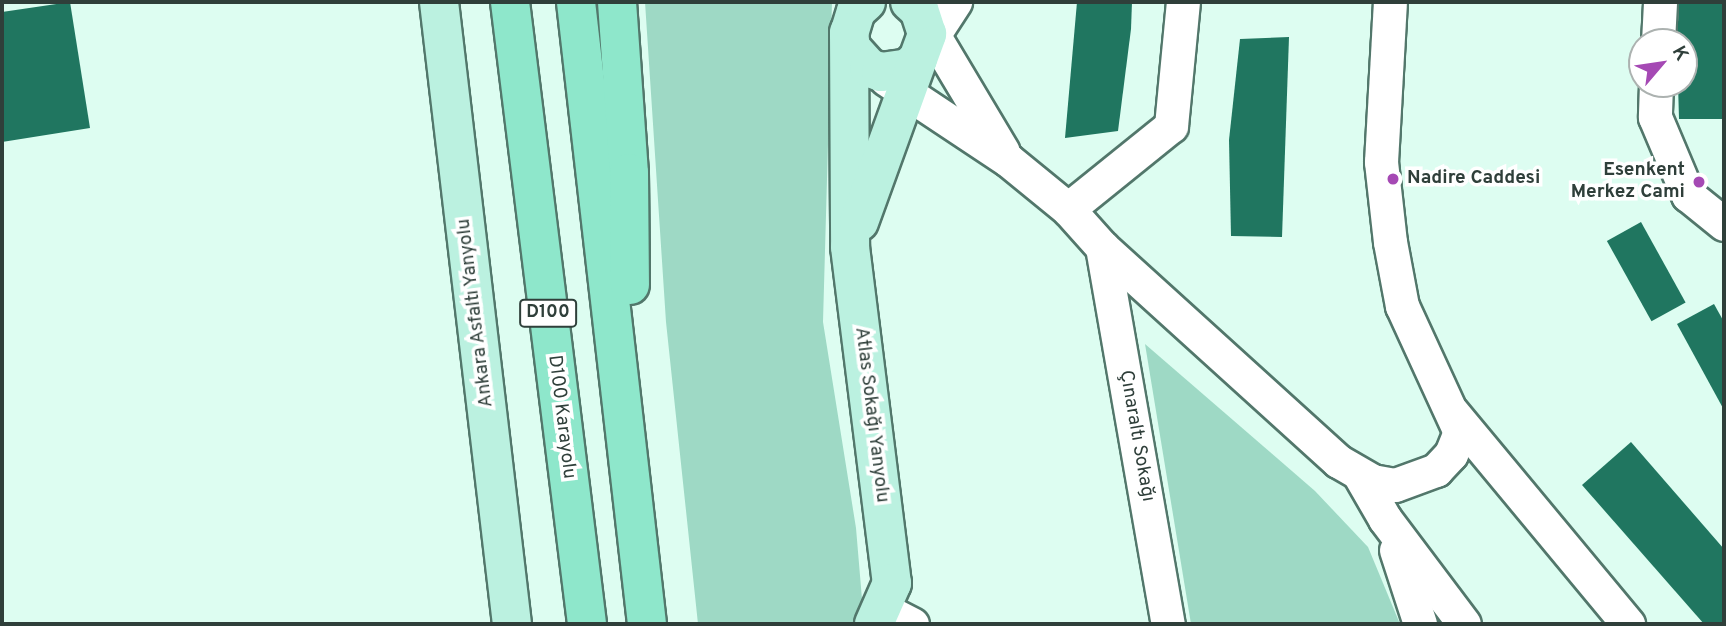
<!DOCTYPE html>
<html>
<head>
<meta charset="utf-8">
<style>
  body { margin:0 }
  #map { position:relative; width:1726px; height:626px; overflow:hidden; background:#ddfdf1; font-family:Overpass,sans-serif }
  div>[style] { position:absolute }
  .green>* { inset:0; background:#9ed9c5 }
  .building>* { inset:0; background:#207660; transform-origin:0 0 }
  .roads { filter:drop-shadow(2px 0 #52776b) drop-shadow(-2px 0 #52776b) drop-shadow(0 2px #52776b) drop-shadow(0 -2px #52776b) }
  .minor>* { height:33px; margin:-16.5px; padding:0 16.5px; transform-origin:16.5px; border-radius:16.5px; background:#fff }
  .major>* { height:38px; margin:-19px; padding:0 19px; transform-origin:19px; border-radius:19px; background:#bbf1e0 }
  .highway>* { height:38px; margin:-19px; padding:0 19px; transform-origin:19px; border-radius:19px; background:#8ee7cb }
  .dots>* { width:19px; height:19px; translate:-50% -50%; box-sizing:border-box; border:4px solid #fff; border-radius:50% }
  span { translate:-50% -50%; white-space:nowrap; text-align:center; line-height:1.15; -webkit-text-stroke:7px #fff; paint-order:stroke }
  .shield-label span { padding:2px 5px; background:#fff; border:2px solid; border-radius:5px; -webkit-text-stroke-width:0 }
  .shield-label { font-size:18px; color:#2f3f3a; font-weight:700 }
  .poi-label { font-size:19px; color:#2f3f3a; font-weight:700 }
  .right { translate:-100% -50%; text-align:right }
  .left { translate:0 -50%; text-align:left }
  .street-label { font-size:19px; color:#2f3f3a }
  .frame { position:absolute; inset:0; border:4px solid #2f3f3a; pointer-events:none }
  .north { position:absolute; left:1628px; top:28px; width:70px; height:70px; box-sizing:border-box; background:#fff; border:2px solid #acb2b0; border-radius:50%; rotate:61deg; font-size:19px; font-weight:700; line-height:28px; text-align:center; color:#2f3f3a }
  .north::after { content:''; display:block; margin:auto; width:24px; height:32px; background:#a549b4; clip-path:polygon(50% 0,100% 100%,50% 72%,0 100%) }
</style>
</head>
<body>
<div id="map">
  <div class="green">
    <div style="clip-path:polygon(645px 2px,832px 2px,823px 322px,856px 528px,863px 611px,854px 624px,698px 624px,666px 322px)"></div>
    <div style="clip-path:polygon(1145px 344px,1315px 491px,1368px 547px,1400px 624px,1191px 624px)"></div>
  </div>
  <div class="building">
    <div style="clip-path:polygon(70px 2px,90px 128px,2px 142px,2px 12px)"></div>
    <div style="clip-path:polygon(1077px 2px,1132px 2px,1131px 29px,1118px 131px,1065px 138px)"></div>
    <div style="clip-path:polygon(1679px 2px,1724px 2px,1724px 119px,1679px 119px,1678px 84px,1684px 84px,1684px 42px,1677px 42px)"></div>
    <div style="clip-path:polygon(1289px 37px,1282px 237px,1231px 236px,1229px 140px,1240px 39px)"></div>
    <div style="left:1641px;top:222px;width:92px;height:39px;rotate:61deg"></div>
    <div style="clip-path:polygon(1714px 304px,1724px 322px,1724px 410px,1677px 324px)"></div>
    <div style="clip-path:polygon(1631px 442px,1724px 549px,1724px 624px,1704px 624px,1582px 485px)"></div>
  </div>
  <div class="roads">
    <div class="minor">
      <div style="left:925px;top:21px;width:152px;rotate:59.2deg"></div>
      <div style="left:1658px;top:42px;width:40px;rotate:-87.1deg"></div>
      <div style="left:923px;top:51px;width:59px;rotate:-56.9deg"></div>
      <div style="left:886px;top:79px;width:146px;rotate:33.6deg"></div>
      <div style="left:1008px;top:160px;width:77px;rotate:39.2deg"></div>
      <div style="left:1068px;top:209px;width:51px;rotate:48.2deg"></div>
      <div style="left:1102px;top:247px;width:319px;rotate:42.2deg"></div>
      <div style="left:1338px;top:461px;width:39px;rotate:30deg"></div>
      <div style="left:1372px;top:481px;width:23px;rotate:10deg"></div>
      <div style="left:1395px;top:485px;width:44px;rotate:-20.1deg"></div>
      <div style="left:1436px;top:470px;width:22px;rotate:-47deg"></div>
      <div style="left:1451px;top:454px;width:24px;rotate:-68deg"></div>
      <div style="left:1460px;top:432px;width:139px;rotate:-114.7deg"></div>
      <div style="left:1402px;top:306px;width:65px;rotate:-100.6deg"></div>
      <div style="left:1390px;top:242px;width:81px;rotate:-96.4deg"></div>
      <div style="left:1381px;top:162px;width:160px;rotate:-86.8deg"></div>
      <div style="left:1656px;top:84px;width:33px;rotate:92deg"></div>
      <div style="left:1655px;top:117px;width:85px;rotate:67.1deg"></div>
      <div style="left:1688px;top:195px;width:46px;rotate:38.9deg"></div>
      <div style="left:1068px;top:209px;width:132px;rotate:-38.9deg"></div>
      <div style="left:1171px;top:126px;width:125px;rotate:-84.5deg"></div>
      <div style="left:1102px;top:247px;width:383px;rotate:80.1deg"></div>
      <div style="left:1452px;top:412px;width:276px;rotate:50.3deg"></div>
      <div style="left:1359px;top:474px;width:52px;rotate:60deg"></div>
      <div style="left:1385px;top:519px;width:131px;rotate:53deg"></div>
      <div style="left:1396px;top:550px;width:78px;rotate:72deg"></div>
      <div style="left:896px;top:616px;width:18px;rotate:27deg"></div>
    </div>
    <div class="major">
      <div style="left:439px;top:2px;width:626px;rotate:83.31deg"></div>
      <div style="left:866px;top:2px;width:13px;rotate:138deg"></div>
      <div style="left:856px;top:11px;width:24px;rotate:107deg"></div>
      <div style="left:849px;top:34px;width:213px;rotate:89.7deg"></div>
      <div style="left:850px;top:247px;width:339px;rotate:82.9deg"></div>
      <div style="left:892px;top:583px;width:45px;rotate:113.7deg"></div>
      <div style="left:849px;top:32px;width:16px;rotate:83deg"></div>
      <div style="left:851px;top:48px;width:27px;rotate:48deg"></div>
      <div style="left:869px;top:68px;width:13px;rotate:18deg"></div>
      <div style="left:881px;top:72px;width:27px;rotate:-8deg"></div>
      <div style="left:908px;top:68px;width:13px;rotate:-42deg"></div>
      <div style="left:918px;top:59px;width:27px;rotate:-70deg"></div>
      <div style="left:927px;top:34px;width:25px;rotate:-108deg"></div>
      <div style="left:919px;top:10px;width:12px;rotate:-138deg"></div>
      <div style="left:859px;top:222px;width:173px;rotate:-70.1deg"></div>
    </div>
    <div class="highway">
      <div style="left:510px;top:2px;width:627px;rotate:82.94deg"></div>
      <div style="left:576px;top:2px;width:626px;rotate:83.49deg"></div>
      <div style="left:617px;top:2px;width:171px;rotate:86deg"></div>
      <div style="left:629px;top:173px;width:112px;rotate:89.5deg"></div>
    </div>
  </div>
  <div class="dots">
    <div style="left:1393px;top:179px;background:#a549b4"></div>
    <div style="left:1699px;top:182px;background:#a549b4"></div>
  </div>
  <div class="shield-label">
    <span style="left:548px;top:313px">D100</span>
  </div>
  <div class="poi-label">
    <span class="right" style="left:1685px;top:182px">Esenkent<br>Merkez Cami</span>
    <span class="left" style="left:1407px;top:179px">Nadire Caddesi</span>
  </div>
  <div class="street-label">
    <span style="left:476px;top:313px;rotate:-97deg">Ankara Asfaltı Yanyolu</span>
    <span style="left:871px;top:415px;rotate:83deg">Atlas Sokağı Yanyolu</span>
    <span style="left:561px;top:417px;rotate:83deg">D100 Karayolu</span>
    <span style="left:1136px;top:436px;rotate:80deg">Çınaraltı Sokağı</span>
  </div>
  <div class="frame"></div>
  <div class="north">K</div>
</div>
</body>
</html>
